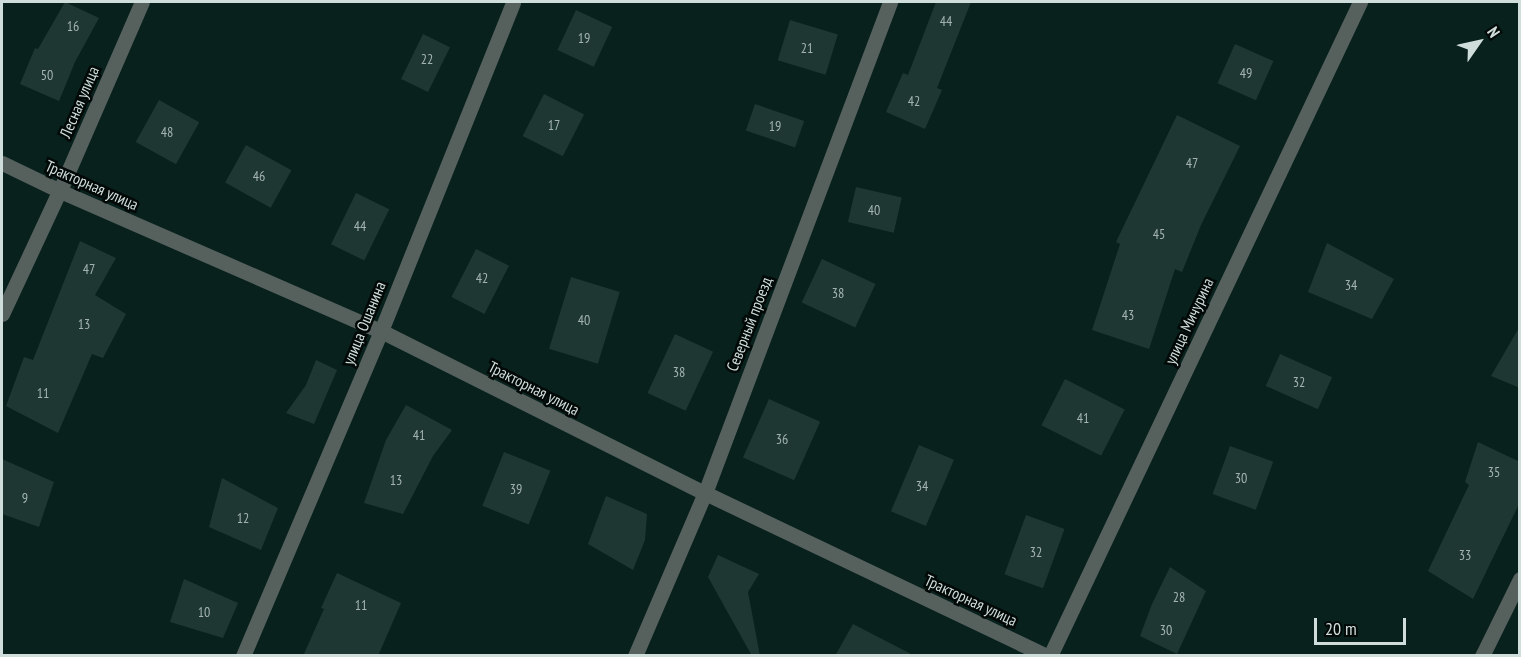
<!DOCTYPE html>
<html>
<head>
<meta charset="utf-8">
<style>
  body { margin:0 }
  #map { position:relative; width:1521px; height:657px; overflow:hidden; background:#08211d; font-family:"PT Sans Narrow",sans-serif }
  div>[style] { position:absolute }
  .building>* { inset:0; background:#1e3732; transform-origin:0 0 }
  .minor>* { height:15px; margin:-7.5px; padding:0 7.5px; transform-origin:7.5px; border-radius:7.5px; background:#56615e }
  span { translate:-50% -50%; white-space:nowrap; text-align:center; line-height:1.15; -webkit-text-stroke:5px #020907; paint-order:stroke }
  .number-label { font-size:14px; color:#a4b4b1 }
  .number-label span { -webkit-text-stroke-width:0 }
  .street-label { font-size:16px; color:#d0dedb }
  .frame { position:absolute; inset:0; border:3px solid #d0dedb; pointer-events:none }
  .north { position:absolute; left:1449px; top:12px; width:60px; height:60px; -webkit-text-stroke:4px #020907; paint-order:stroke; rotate:56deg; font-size:16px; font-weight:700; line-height:24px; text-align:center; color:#d0dedb }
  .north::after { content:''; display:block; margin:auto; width:21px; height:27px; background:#d0dedb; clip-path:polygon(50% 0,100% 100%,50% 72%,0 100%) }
  .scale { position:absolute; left:1314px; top:618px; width:92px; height:27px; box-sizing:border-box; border:3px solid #d0dedb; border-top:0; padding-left:8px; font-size:18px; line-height:21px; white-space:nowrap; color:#d0dedb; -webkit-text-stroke:4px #020907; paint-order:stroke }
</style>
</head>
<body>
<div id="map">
  <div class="building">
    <div style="clip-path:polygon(65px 2px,99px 18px,75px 62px,59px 101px,20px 84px,35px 48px,38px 49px)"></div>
    <div style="clip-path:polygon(936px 2px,971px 2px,937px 88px,942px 90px,925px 129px,886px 112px,903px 73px,908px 75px)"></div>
    <div style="left:576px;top:10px;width:40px;height:44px;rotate:25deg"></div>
    <div style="left:790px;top:20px;width:50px;height:42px;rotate:17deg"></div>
    <div style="left:423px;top:34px;width:30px;height:50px;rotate:26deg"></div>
    <div style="left:1235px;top:44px;width:42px;height:43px;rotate:24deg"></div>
    <div style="left:544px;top:94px;width:45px;height:47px;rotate:27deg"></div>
    <div style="left:159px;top:100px;width:46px;height:48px;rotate:29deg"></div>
    <div style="left:755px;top:104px;width:52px;height:28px;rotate:19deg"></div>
    <div style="clip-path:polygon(1177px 115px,1240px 146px,1201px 225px,1182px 272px,1175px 269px,1149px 349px,1092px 330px,1120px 244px,1116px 242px)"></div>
    <div style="left:246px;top:145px;width:52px;height:43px;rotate:29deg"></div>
    <div style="left:856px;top:187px;width:47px;height:36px;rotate:13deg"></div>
    <div style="left:356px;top:193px;width:37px;height:57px;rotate:26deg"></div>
    <div style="clip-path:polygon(80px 241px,116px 258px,95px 295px,126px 314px,103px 358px,92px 354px,58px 433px,6px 406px,24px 357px,33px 360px)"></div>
    <div style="clip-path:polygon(1327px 243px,1394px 279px,1372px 319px,1308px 292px)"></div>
    <div style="left:476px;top:249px;width:37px;height:54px;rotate:27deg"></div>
    <div style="left:822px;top:259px;width:59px;height:48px;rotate:25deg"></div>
    <div style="left:571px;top:277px;width:51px;height:75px;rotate:17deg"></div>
    <div style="clip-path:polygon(1520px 326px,1520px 388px,1491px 376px)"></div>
    <div style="left:675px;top:334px;width:42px;height:65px;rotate:25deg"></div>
    <div style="left:1280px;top:354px;width:57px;height:35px;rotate:24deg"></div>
    <div style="clip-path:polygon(316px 360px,337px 370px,314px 424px,286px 413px,306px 385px)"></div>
    <div style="left:1065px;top:379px;width:67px;height:52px;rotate:27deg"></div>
    <div style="left:769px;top:399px;width:56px;height:64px;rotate:24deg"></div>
    <div style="clip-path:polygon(406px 405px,452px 430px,433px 456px,403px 514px,364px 503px,386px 440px)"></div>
    <div style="clip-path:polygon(1478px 442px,1520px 462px,1520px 502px,1473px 599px,1428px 571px,1469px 485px,1465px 482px)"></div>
    <div style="left:919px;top:445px;width:38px;height:72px;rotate:23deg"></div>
    <div style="left:1230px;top:446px;width:46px;height:51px;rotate:20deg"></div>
    <div style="left:504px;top:452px;width:50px;height:58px;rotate:22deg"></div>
    <div style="clip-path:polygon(2px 459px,54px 482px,39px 527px,2px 514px)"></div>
    <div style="clip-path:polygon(222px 478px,278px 508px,261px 550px,209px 527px)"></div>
    <div style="clip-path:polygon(606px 496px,647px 514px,645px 540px,633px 570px,588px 544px)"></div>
    <div style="left:1026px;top:515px;width:41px;height:63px;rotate:20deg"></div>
    <div style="clip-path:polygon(718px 555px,759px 574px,748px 592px,760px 656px,752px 656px,708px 577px)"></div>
    <div style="clip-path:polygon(1170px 567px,1206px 591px,1177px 654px,1140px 636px,1152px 604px)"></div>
    <div style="clip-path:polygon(337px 573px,401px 603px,378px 656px,303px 656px,324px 609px,321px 608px)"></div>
    <div style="clip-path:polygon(184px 579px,238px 603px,223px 638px,170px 622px)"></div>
    <div style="clip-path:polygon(853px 624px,915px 656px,835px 656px)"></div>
  </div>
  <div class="minor">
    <div style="left:2px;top:163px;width:64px;rotate:25.8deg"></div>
    <div style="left:60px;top:191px;width:350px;rotate:23.6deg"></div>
    <div style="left:381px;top:331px;width:362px;rotate:26.6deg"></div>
    <div style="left:705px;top:493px;width:378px;rotate:25.5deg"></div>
    <div style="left:2px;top:314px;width:147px;rotate:-65deg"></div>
    <div style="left:64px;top:181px;width:195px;rotate:-66.5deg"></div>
    <div style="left:243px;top:656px;width:353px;rotate:-67deg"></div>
    <div style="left:381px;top:331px;width:354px;rotate:-68.1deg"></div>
    <div style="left:635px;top:656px;width:177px;rotate:-66.8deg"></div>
    <div style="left:705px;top:493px;width:525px;rotate:-69.35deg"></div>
    <div style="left:1050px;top:656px;width:724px;rotate:-64.64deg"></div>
    <div style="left:1482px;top:656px;width:86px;rotate:-63.7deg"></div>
  </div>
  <div class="number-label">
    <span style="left:946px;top:21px">44</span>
    <span style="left:73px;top:26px">16</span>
    <span style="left:584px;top:38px">19</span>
    <span style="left:807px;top:48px">21</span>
    <span style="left:427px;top:59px">22</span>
    <span style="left:1246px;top:73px">49</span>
    <span style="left:47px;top:75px">50</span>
    <span style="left:914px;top:101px">42</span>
    <span style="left:554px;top:125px">17</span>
    <span style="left:775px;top:126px">19</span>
    <span style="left:167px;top:132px">48</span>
    <span style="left:1192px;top:163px">47</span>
    <span style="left:259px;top:176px">46</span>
    <span style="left:874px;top:210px">40</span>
    <span style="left:360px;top:226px">44</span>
    <span style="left:1159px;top:234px">45</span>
    <span style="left:89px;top:269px">47</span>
    <span style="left:482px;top:278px">42</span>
    <span style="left:1351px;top:285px">34</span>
    <span style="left:838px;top:293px">38</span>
    <span style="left:1128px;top:315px">43</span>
    <span style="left:584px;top:320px">40</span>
    <span style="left:84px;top:324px">13</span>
    <span style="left:679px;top:372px">38</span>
    <span style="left:1299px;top:382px">32</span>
    <span style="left:43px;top:393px">11</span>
    <span style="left:1083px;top:418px">41</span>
    <span style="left:419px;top:435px">41</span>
    <span style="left:782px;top:439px">36</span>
    <span style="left:1494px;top:472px">35</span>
    <span style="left:1241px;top:478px">30</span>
    <span style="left:396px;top:480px">13</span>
    <span style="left:922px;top:486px">34</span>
    <span style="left:516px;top:489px">39</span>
    <span style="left:25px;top:498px">9</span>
    <span style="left:243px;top:518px">12</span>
    <span style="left:1036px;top:552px">32</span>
    <span style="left:1465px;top:555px">33</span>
    <span style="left:1179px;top:597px">28</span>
    <span style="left:361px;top:605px">11</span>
    <span style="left:204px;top:612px">10</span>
    <span style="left:1166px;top:630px">30</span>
  </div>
  <div class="street-label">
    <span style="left:79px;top:102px;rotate:-67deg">Лесная улица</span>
    <span style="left:92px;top:185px;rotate:24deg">Тракторная улица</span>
    <span style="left:1189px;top:321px;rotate:-65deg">улица Мичурина</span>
    <span style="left:364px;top:323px;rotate:-68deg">улица Ошанина</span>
    <span style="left:749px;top:324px;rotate:-69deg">Северный проезд</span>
    <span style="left:534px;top:388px;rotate:27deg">Тракторная улица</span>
    <span style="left:971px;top:600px;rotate:25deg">Тракторная улица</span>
  </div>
  <div class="frame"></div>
  <div class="north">N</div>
  <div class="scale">20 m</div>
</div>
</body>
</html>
